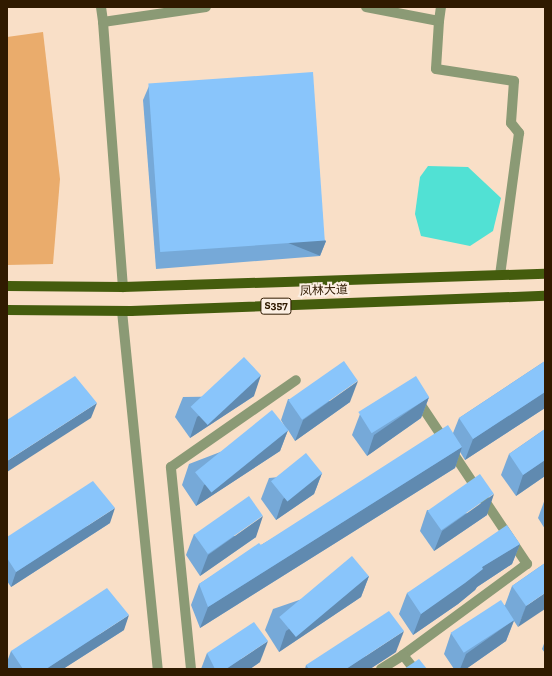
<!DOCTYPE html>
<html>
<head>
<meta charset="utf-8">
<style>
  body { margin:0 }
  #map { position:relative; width:552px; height:676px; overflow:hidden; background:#f9dfc7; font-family:"Zilla Slab","Noto Sans SC",serif }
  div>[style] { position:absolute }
  .green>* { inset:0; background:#eaac6c }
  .water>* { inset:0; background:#51e1d4 }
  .minor>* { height:10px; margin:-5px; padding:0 5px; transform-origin:5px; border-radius:5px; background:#8b9a75 }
  .major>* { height:10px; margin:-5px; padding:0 5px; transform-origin:5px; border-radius:5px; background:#445c0d }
  .wall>* { inset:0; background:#76a9d8 }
  .shaded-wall>* { inset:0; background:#608ab0; transform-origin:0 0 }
  .building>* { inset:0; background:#89c5fb; transform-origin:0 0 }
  span { translate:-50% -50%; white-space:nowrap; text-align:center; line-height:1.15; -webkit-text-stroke:4px #fcefe3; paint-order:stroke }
  .shield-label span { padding:1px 3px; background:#fcefe3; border:1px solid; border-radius:3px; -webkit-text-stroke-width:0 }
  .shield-label { font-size:11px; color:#301a00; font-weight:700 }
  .street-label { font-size:12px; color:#301a00 }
  .frame { position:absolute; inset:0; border:8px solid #301a00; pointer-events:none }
</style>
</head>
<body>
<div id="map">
  <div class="green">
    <div style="clip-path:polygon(43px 32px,60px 179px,53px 264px,7px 265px,7px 37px)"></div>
  </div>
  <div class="water">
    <div style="clip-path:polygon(428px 166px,468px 167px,501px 198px,493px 231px,470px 246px,421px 236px,415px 214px,420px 177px)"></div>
  </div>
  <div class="minor">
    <div style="left:101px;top:7px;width:15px;rotate:82deg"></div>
    <div style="left:103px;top:22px;width:104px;rotate:-8.3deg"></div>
    <div style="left:366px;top:7px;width:74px;rotate:10.9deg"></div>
    <div style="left:439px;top:21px;width:48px;rotate:93.6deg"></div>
    <div style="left:436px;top:69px;width:79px;rotate:8.7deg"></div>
    <div style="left:514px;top:81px;width:42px;rotate:94.1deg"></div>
    <div style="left:511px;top:123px;width:13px;rotate:51deg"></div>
    <div style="left:519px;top:133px;width:143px;rotate:97.6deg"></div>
    <div style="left:439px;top:21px;width:14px;rotate:-82deg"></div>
    <div style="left:103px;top:22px;width:266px;rotate:85.7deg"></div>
    <div style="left:122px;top:311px;width:360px;rotate:84.3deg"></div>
    <div style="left:403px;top:655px;width:154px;rotate:-36.3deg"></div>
    <div style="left:527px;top:564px;width:198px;rotate:-123.7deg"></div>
    <div style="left:191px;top:669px;width:203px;rotate:-95.7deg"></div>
    <div style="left:171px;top:467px;width:152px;rotate:-34.8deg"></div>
    <div style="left:381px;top:669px;width:26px;rotate:-32deg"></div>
    <div style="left:403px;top:655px;width:18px;rotate:52deg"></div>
  </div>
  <div class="major">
    <div style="left:7px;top:286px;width:116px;rotate:0.5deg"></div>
    <div style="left:123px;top:287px;width:422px;rotate:-1.8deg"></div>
    <div style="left:7px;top:310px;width:124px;rotate:0.5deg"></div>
    <div style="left:131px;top:311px;width:414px;rotate:-2.1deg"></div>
  </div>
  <div class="wall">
    <div style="clip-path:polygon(149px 86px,326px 241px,320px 256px,156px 269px,143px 100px)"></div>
    <div style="clip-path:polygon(545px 361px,545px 408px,465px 460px,460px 452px,455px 468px,200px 628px,191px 605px,199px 584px,261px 545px,453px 433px,459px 418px)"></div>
    <div style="clip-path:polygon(254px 396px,190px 438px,175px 417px,183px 397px)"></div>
    <div style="clip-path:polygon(429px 397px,421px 418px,367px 456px,352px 435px,360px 414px)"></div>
    <div style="clip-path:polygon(288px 399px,350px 402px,295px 441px,288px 430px,280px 451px,196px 506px,182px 485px,189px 464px,285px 427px,281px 420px)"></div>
    <div style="clip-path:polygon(545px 429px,545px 476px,516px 496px,501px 475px,509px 454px)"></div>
    <div style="clip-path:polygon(322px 473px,314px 494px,276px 520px,261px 499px,269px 478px)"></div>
    <div style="clip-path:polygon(545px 499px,545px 529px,538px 518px)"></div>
    <div style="clip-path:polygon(427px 510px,487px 515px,434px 551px,420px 531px)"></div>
    <div style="clip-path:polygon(110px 523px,11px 587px,7px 581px,7px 537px)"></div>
    <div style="clip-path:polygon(194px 534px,256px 537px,200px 576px,186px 555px)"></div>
    <div style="clip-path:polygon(520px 544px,512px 564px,477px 587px,475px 590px,458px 604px,413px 635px,399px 614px,407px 593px)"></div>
    <div style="clip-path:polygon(545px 563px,518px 627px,514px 621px,506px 641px,466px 669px,454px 669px,444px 654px,451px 633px,505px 605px,512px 586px)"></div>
    <div style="clip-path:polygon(369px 576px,361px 597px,279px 652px,265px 630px,273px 609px)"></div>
    <div style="clip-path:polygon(124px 630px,63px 669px,8px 669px,7px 668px,7px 662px,11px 651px)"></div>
    <div style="clip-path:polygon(545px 641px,545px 653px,542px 649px)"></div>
    <div style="clip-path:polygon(396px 652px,370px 669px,305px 669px,306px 665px)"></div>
    <div style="clip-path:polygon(207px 653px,260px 662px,250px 669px,201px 669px)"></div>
  </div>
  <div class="shaded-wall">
    <div style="left:326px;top:241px;width:16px;height:165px;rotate:112deg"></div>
    <div style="clip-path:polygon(261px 375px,254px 396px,190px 438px,197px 417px)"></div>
    <div style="clip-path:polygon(358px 381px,350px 402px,295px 441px,303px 420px)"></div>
    <div style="clip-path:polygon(545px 392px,545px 408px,465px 460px,473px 439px)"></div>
    <div style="clip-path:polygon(429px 397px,421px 418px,367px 456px,374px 435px)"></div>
    <div style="clip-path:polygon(97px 403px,91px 418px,7px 472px,7px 461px)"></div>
    <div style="clip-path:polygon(288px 430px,280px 451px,196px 506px,204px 485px)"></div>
    <div style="clip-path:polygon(462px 447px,455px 468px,200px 628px,208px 607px)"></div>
    <div style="clip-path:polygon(545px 460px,545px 476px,516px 496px,523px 475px)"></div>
    <div style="clip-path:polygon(322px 473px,314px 494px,276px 520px,283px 499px)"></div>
    <div style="clip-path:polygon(494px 494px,487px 515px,434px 551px,442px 531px)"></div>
    <div style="clip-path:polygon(115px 508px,110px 523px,11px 587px,16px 572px)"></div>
    <div style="clip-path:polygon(263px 516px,256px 537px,200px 576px,208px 555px)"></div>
    <div style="clip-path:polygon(520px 544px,512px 564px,477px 587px,475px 590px,458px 604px,413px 635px,421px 614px,482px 567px)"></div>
    <div style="clip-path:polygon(369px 576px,361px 597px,279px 652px,286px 631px)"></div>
    <div style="clip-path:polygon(545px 593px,545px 609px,518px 627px,526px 606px)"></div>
    <div style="clip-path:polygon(129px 615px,124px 630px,63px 669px,46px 669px)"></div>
    <div style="clip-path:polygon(514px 620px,506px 641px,466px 669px,460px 669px,466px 654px)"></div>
    <div style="clip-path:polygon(404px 631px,396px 652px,370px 669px,346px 669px)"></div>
    <div style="clip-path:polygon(268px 641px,260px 662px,250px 669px,226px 669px)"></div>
  </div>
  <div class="building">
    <div style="left:313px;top:72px;width:169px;height:165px;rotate:86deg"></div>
    <div style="left:244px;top:357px;width:25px;height:73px;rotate:47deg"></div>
    <div style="left:344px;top:361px;width:24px;height:68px;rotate:55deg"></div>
    <div style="clip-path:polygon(545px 361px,545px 392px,473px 439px,459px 418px)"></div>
    <div style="clip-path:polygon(75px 376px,97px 403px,7px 461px,7px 420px)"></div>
    <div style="left:416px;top:376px;width:25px;height:68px;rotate:58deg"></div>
    <div style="left:272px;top:410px;width:26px;height:99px;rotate:51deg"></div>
    <div style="clip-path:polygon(448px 425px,462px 447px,208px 607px,199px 584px,259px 543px,261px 545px)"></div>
    <div style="clip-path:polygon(545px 429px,545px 460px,523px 475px,509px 454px)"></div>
    <div style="left:306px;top:453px;width:26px;height:45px;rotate:51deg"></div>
    <div style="left:480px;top:474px;width:24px;height:64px;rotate:55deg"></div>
    <div style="clip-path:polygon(93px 481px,115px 508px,16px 572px,7px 558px,7px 537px)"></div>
    <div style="left:249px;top:496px;width:24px;height:67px;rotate:55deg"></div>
    <div style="clip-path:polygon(507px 525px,520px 544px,482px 567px,483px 569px,465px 583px,421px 614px,407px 593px)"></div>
    <div style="left:352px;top:556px;width:26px;height:95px;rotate:50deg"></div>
    <div style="clip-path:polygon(545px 563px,545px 593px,526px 606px,512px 586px)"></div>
    <div style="clip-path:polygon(107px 588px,129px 615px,46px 669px,23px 669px,11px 651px)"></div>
    <div style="left:501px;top:600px;width:24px;height:60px;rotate:57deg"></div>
    <div style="clip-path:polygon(389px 611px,404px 631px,346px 669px,309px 669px,306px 665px)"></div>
    <div style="clip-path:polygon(254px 622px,268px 641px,226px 669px,215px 669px,207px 653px)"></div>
    <div style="clip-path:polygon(419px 659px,427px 669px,404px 669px)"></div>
  </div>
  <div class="shield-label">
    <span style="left:276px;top:306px">S357</span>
  </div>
  <div class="street-label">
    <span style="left:324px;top:291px;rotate:-2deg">凤林大道</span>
  </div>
  <div class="frame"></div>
</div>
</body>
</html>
